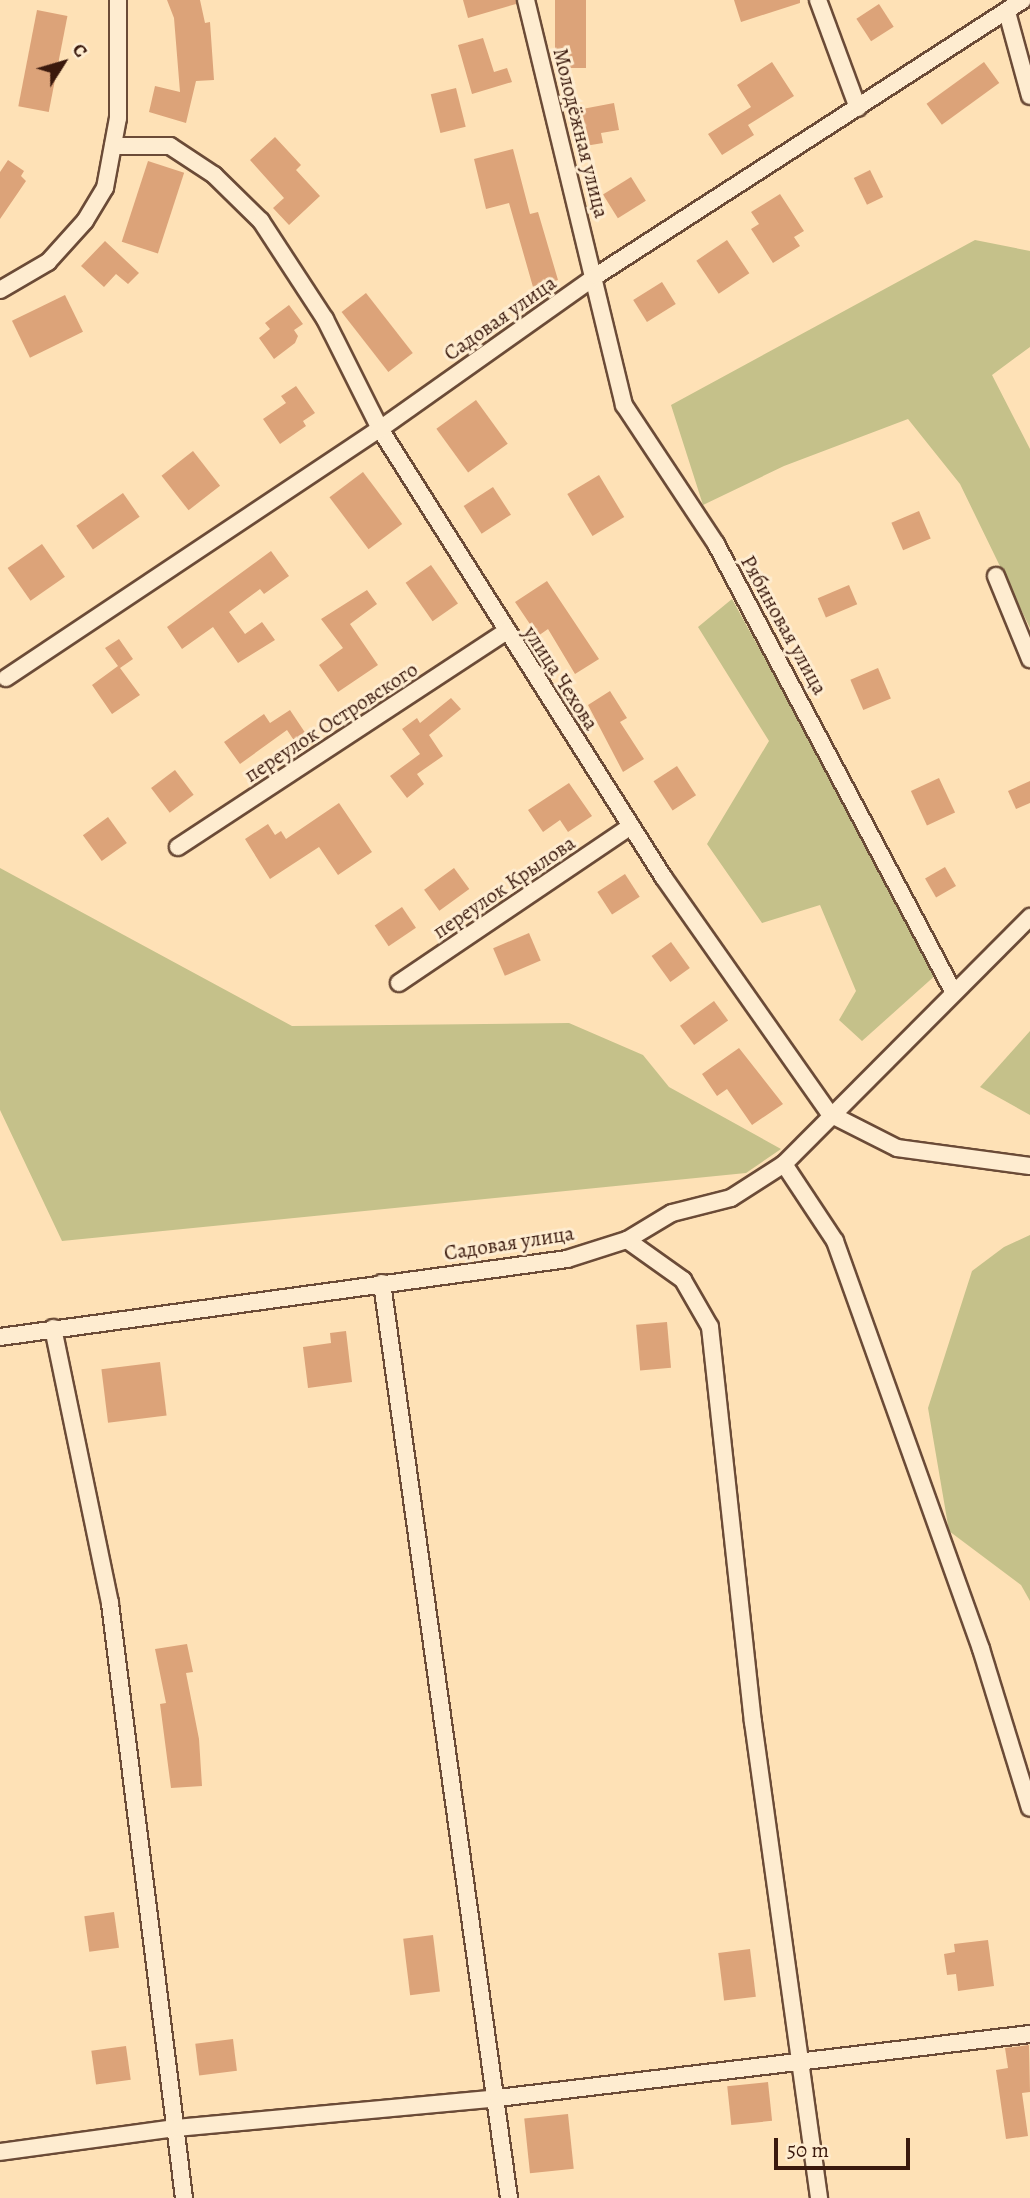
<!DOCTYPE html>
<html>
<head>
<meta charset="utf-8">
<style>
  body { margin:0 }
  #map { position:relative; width:1030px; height:2198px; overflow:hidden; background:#fee1b6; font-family:Alegreya,serif }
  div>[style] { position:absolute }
  .green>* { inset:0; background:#c5c18a }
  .building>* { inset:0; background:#dca379; transform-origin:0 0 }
  .roads { filter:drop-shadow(2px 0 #6b4b37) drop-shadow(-2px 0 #6b4b37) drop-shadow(0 2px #6b4b37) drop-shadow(0 -2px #6b4b37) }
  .street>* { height:16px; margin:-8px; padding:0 8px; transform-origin:8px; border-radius:8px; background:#feecd0 }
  span { translate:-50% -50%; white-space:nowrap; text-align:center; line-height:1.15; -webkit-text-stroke:6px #feecd0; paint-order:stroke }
  .street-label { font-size:21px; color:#3a190d }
  .north { position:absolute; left:28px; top:28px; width:70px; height:70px; -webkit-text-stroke:5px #feecd0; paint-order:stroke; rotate:53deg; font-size:19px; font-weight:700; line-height:28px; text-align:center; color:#3a190d }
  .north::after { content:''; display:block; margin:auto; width:24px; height:32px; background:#3a190d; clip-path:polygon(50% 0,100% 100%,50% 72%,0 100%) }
  .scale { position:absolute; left:774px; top:2138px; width:136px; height:32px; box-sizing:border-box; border:4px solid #3a190d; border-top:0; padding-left:9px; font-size:21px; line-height:24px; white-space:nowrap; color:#3a190d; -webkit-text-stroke:5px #feecd0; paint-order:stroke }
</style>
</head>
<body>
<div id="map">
  <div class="green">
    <div style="clip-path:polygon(975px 240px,1030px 251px,1030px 347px,992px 375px,1030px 449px,1030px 628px,960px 484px,908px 419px,784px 466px,703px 505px,671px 405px)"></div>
    <div style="clip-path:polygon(732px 599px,938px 973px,862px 1041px,839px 1020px,856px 991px,820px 905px,762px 923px,707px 844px,769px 741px,698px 627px)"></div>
    <div style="clip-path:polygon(0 868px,292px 1026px,569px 1023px,643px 1055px,669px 1087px,781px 1149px,746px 1173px,62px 1241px,0 1110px)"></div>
    <div style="clip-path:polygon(1030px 1031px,1030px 1115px,980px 1087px)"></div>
    <div style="clip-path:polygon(1030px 1235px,1030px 1601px,1021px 1585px,949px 1531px,928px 1408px,972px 1271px,1004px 1247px)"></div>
  </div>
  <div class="building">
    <div style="clip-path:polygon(167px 0,200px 0,205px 23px,210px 22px,214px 80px,196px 81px,186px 123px,149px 112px,155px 86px,180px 92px,174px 18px)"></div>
    <div style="clip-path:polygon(463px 0,516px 0,516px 4px,468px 18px)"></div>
    <div style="left:555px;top:0;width:31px;height:68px"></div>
    <div style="clip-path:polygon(734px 0,800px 0,800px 3px,741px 22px)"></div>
    <div style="left:879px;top:4px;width:27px;height:27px;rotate:57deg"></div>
    <div style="left:37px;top:10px;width:31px;height:98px;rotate:11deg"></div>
    <div style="clip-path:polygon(483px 38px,494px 72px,507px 68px,512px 82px,472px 94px,458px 45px)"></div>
    <div style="clip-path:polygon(772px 62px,794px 96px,748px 125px,754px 135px,722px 155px,708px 134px,751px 107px,737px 85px)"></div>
    <div style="left:984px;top:62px;width:26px;height:71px;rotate:54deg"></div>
    <div style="left:456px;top:88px;width:40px;height:26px;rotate:76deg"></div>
    <div style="clip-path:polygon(614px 103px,619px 130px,601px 133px,603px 143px,579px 147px,577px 110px)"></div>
    <div style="clip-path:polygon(275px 137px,301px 165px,296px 170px,320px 196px,289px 225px,273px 208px,284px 198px,250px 160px)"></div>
    <div style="clip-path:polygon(513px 149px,530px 214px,538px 212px,558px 280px,533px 287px,509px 203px,486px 209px,474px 159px)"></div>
    <div style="clip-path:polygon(8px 160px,24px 171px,21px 176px,26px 181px,0 219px,0 172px)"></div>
    <div style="left:148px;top:161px;width:38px;height:85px;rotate:18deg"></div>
    <div style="left:870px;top:170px;width:30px;height:18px;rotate:64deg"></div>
    <div style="left:631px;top:177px;width:28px;height:33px;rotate:58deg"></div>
    <div style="clip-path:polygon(780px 194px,804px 231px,794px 237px,800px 246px,773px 263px,751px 229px,759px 224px,751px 212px)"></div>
    <div style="left:727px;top:240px;width:40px;height:37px;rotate:56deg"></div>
    <div style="clip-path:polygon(105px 241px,139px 273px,128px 284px,116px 274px,104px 287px,81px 266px)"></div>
    <div style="left:662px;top:282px;width:26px;height:34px;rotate:58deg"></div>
    <div style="left:366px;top:293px;width:76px;height:31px;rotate:52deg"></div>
    <div style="left:65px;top:295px;width:41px;height:59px;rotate:64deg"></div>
    <div style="clip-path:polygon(289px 305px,303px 324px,294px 330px,298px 336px,295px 343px,274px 359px,259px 338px,270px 329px,265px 323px)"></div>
    <div style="clip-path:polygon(296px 386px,315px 413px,303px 421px,306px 426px,280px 444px,263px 419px,286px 403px,281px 396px)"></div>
    <div style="left:476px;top:400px;width:54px;height:49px;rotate:54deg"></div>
    <div style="left:193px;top:451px;width:44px;height:40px;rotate:52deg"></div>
    <div style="left:363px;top:472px;width:65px;height:42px;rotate:53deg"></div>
    <div style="left:599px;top:475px;width:49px;height:37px;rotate:59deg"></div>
    <div style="left:493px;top:487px;width:33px;height:35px;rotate:57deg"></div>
    <div style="left:123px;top:493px;width:29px;height:57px;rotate:55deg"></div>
    <div style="left:919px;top:511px;width:30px;height:30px;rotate:67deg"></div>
    <div style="left:42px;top:544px;width:40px;height:42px;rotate:55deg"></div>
    <div style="clip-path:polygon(271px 551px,289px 576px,264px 594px,260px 589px,229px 612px,245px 634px,262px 622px,275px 640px,238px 663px,213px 627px,182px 649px,167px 627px)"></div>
    <div style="left:431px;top:565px;width:47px;height:31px;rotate:55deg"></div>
    <div style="clip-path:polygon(547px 581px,599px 659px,575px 674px,548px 629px,538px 636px,515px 602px)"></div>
    <div style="left:849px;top:585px;width:21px;height:34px;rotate:67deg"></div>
    <div style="clip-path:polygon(367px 590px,377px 604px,350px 624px,378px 665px,338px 692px,319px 665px,343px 648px,321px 619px)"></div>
    <div style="clip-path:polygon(119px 639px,133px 659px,120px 668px,140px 695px,112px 714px,92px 685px,118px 666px,105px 648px)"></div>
    <div style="left:878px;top:668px;width:33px;height:30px;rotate:67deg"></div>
    <div style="clip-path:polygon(610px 691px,627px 718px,620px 722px,644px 759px,623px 772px,588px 705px)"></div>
    <div style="clip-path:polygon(451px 698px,461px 709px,429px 735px,443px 756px,417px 774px,424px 784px,407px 798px,390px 776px,420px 754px,402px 729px,417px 718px,420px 723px)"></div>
    <div style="clip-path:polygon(290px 710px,308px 737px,297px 745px,287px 730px,240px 764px,224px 742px,264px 714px,270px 723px)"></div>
    <div style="left:677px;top:766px;width:35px;height:28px;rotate:57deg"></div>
    <div style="left:175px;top:770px;width:31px;height:30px;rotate:53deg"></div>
    <div style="left:939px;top:778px;width:38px;height:31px;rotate:65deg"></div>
    <div style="clip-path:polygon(1030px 781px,1030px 803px,1016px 809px,1008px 791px)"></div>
    <div style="clip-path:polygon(569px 783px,592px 816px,568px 832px,560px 820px,543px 832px,528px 810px)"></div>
    <div style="clip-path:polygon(339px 803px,372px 852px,338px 875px,319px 847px,270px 879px,245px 839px,268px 824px,275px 835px,281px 831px,286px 839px)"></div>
    <div style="left:108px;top:817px;width:32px;height:31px;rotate:54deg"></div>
    <div style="left:945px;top:867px;width:22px;height:23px;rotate:60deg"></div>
    <div style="left:454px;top:868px;width:26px;height:37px;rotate:54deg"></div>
    <div style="left:625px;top:874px;width:27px;height:33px;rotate:57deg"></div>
    <div style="left:402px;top:907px;width:25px;height:33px;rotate:56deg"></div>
    <div style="left:529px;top:933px;width:30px;height:39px;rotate:67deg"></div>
    <div style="left:671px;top:942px;width:32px;height:24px;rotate:54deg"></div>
    <div style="left:714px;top:1001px;width:24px;height:42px;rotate:54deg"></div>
    <div style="clip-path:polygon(739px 1048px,783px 1104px,752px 1125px,727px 1089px,717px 1096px,702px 1074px)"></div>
    <div style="left:667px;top:1322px;width:46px;height:31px;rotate:85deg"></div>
    <div style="clip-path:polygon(346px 1331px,352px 1382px,308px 1388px,303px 1347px,331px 1343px,330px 1333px)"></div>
    <div style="left:160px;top:1362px;width:54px;height:59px;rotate:83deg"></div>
    <div style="clip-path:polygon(187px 1644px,193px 1672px,186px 1673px,199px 1739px,202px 1786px,171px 1788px,160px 1704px,166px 1703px,155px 1649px)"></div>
    <div style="left:114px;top:1912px;width:36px;height:30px;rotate:82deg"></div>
    <div style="left:433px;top:1935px;width:57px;height:30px;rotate:83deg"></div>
    <div style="clip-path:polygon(988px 1940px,994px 1986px,958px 1991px,956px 1974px,947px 1975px,944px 1954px,955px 1952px,954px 1944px)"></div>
    <div style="left:750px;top:1949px;width:48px;height:32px;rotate:83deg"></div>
    <div style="left:233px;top:2039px;width:32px;height:38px;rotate:83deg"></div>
    <div style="clip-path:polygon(1029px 2045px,1030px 2092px,1022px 2093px,1028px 2136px,1006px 2139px,996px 2070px,1008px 2068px,1005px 2048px)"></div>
    <div style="left:126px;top:2046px;width:34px;height:35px;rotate:82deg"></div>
    <div style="left:768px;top:2082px;width:39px;height:41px;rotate:84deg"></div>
    <div style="left:568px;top:2114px;width:55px;height:44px;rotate:84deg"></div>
  </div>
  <div class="roads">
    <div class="street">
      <div style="left:526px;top:0;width:417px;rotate:76.4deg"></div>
      <div style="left:624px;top:405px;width:167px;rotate:56.5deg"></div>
      <div style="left:716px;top:544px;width:506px;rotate:62.07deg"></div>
      <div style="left:818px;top:0;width:115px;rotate:69.7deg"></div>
      <div style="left:1007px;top:12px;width:87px;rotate:74.7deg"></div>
      <div style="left:113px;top:146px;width:57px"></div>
      <div style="left:170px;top:146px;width:53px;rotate:33.4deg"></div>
      <div style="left:214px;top:175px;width:66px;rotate:44.4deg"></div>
      <div style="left:261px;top:221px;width:117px;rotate:56.9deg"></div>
      <div style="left:325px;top:319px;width:123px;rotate:63.4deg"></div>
      <div style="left:380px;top:429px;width:531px;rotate:57.69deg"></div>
      <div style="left:664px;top:878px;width:289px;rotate:54.9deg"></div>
      <div style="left:830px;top:1114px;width:75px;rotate:26.9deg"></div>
      <div style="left:897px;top:1148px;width:134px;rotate:7.7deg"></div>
      <div style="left:0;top:290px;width:56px;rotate:-30.3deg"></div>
      <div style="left:48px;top:262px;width:55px;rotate:-47.9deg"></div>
      <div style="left:85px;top:221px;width:39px;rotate:-59deg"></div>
      <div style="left:105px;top:188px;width:71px;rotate:-79.5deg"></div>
      <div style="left:118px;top:118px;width:118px;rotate:-90deg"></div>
      <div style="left:996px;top:576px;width:90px;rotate:67.7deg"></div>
      <div style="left:6px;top:678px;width:449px;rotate:-33.7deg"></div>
      <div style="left:380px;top:429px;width:265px;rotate:-35.3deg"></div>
      <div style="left:596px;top:276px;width:508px;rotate:-32.88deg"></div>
      <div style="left:178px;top:847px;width:394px;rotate:-33.3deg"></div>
      <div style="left:399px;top:983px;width:280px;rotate:-34.1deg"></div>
      <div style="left:784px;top:1164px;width:92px;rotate:56.5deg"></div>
      <div style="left:835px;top:1241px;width:433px;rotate:70.3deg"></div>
      <div style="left:981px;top:1649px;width:166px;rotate:72.9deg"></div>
      <div style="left:627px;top:1240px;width:69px;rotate:35.5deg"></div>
      <div style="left:683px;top:1280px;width:54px;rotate:60.1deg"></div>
      <div style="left:710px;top:1327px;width:397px;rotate:83.8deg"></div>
      <div style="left:753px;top:1722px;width:481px;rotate:82.1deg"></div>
      <div style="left:382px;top:1283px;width:924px;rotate:82.1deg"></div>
      <div style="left:53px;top:1328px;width:281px;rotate:78.3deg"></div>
      <div style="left:110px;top:1603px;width:600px;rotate:82.91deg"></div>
      <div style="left:0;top:1337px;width:572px;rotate:-7.83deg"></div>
      <div style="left:567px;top:1259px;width:63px;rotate:-17.6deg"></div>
      <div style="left:627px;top:1240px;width:52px;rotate:-31deg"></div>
      <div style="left:672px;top:1213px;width:61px;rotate:-14.3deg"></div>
      <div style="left:731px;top:1198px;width:63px;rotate:-32.7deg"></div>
      <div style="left:784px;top:1164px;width:349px;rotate:-45.1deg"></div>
      <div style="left:0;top:2152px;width:178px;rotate:-7.8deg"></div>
      <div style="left:176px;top:2128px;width:323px;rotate:-5.3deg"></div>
      <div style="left:498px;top:2098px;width:536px;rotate:-6.86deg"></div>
    </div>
  </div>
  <div class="street-label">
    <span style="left:581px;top:133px;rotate:76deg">Молодёжная улица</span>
    <span style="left:500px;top:318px;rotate:-35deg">Садовая улица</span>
    <span style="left:784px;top:625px;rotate:61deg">Рябиновая улица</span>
    <span style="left:561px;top:678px;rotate:57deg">улица Чехова</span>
    <span style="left:331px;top:722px;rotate:-33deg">переулок Островского</span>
    <span style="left:504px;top:887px;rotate:-34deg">переулок Крылова</span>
    <span style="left:509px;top:1243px;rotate:-9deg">Садовая улица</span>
  </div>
  <div class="north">С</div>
  <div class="scale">50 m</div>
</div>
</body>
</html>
